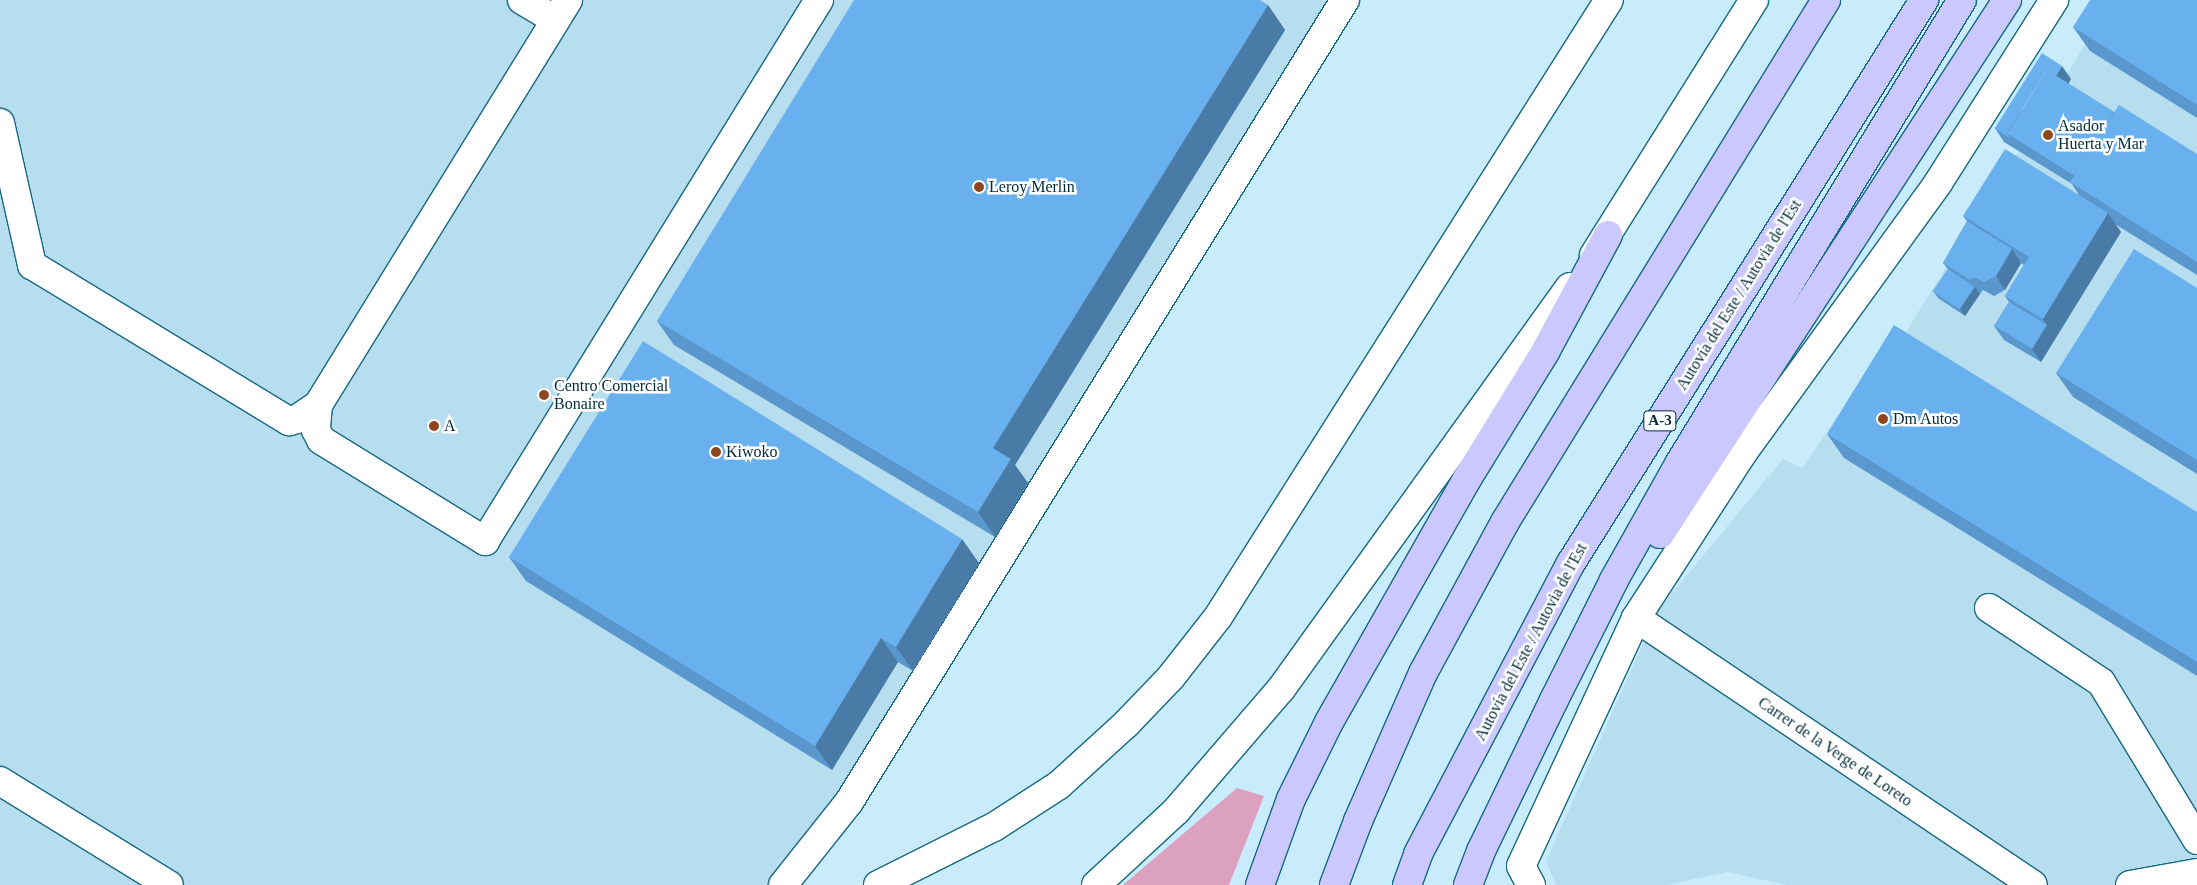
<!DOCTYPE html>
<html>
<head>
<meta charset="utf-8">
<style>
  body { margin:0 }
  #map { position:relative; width:2197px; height:885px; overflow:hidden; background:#c9ecfc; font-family:Georgia,serif }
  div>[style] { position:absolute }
  .built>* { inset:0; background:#b7deef }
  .green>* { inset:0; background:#dda1c0 }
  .roads { filter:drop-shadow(1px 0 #166884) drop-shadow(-1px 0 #166884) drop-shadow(0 1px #166884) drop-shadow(0 -1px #166884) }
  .minor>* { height:28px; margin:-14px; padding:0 14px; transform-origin:14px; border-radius:14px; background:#fff }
  .highway>* { height:28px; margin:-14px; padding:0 14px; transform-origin:14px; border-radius:14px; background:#cbc8fd }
  .wall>* { inset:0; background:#5a97cd }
  .shaded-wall>* { inset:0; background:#4a7ba7 }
  .building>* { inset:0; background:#69b0ee; transform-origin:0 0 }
  .dots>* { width:14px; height:14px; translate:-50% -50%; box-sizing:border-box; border:2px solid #fff; border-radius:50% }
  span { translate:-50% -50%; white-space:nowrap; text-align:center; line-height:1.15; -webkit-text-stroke:5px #fff; paint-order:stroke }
  .shield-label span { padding:1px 4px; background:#fff; border:1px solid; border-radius:4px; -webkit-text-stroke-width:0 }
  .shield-label { font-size:15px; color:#002b3b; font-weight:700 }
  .poi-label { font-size:16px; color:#002b3b }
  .left { translate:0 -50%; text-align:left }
  .street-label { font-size:16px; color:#002b3b }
</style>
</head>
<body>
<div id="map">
  <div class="built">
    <div style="clip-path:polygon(0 0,1329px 0,847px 790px,765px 885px,0 885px)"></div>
    <div style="clip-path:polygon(2113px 0,2197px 0,2197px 885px,1787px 885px,1727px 872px,1667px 885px,1556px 885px,1546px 861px,1658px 610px,1783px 459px,1802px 468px,1837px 417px,1849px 423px)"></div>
  </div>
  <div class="green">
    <div style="clip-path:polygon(1237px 788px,1264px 796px,1229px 885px,1123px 885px)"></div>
  </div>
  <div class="roads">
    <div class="minor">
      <div style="left:522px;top:0;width:39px;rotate:31deg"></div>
      <div style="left:0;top:123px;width:146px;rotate:77.3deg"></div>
      <div style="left:32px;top:265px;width:301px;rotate:31.3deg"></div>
      <div style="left:289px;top:421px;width:8px;rotate:-14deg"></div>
      <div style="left:297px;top:419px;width:25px;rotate:-34deg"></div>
      <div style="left:318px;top:405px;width:476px;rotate:-58.3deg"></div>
      <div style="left:1594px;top:255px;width:301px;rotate:-57.9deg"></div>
      <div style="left:318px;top:405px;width:25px;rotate:95deg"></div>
      <div style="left:316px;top:430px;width:11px;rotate:63deg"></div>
      <div style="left:321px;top:440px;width:193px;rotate:31.6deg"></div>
      <div style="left:485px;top:541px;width:636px;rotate:-58.31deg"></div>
      <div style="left:1989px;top:608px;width:134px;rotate:33.5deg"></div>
      <div style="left:2101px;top:682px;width:185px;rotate:58.7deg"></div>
      <div style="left:1636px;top:618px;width:478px;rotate:33.9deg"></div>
      <div style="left:0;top:781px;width:198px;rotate:31.6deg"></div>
      <div style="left:783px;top:885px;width:106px;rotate:-51.5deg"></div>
      <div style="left:849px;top:802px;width:943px;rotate:-58.27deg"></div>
      <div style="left:878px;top:885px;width:130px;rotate:-26.6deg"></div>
      <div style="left:994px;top:827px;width:77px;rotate:-32.9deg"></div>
      <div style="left:1059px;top:785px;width:91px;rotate:-42.3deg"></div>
      <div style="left:1126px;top:724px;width:65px;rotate:-46.2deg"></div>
      <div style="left:1171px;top:677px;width:76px;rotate:-51.9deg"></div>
      <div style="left:1218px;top:617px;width:730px;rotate:-57.64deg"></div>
      <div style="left:1096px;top:885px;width:109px;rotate:-42.8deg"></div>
      <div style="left:1176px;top:811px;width:161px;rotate:-49.3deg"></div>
      <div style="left:1281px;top:689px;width:495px;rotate:-54.3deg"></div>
      <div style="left:1531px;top:885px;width:21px;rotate:-118deg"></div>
      <div style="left:1521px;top:866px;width:273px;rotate:-65.1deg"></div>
      <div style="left:1636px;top:618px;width:195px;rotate:-57.1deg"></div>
      <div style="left:1742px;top:454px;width:334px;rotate:-54.1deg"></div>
      <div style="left:1938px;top:183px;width:217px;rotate:-57.6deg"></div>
      <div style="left:2130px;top:885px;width:68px;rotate:-10.2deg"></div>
    </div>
    <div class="highway">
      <div style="left:1660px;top:534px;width:637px;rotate:-56.98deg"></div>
      <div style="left:1260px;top:885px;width:91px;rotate:-70.2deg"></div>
      <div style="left:1291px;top:799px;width:86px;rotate:-63.7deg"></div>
      <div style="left:1329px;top:722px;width:279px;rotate:-60.4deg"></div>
      <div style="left:1467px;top:479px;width:149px;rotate:-58.4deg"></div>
      <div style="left:1545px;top:352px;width:133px;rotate:-61.7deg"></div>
      <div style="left:1334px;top:885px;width:68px;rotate:-69.4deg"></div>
      <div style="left:1358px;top:821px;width:162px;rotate:-66.3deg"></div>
      <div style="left:1423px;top:673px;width:172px;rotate:-61.5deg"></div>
      <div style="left:1505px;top:522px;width:613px;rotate:-58.41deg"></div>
      <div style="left:1407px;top:885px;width:33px;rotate:-70deg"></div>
      <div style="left:1418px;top:854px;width:329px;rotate:-62.3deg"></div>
      <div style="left:1571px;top:563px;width:665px;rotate:-57.91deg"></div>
      <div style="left:1468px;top:885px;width:36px;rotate:-69deg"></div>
      <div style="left:1481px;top:851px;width:168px;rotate:-64.2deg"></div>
      <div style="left:1554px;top:700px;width:134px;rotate:-63.4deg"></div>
      <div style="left:1614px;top:580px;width:133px;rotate:-60.7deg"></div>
      <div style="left:1679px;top:464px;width:543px;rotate:-58.62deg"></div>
    </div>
  </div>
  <div class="wall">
    <div style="clip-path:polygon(2197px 0,2197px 118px,2090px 51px,2073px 27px)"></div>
    <div style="clip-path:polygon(1268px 5px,1285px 30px,1015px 465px,1028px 483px,995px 537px,674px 345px,657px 321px)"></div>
    <div style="clip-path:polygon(2071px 79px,2068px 84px,2114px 112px,2197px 154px,2197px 275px,2115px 224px,2121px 232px,2041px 362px,2004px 340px,1994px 326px,2009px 302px,2005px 296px,2024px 265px,2021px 263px,2005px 290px,1994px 296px,1983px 290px,1980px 294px,1965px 316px,1938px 298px,1933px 291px,1948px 269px,1943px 263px,1967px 221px,1963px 216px,2079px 195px,2072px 184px,2004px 142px,1995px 128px)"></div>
    <div style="clip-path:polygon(2197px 288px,2197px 474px,2073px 397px,2056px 373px)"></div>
    <div style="clip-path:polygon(1827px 434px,2197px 512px,2197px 676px,1844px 458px)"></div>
    <div style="clip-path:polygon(509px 557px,979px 563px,913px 671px,898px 662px,832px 770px,526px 581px)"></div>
  </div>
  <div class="shaded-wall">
    <div style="clip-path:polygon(1268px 5px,1285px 30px,1015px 465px,1028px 483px,995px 537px,978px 512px,993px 448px)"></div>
    <div style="clip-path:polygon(2062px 66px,2071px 79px,2064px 92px,2054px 78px)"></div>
    <div style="clip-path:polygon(2108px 213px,2121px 232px,2041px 362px,2032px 349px,2047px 325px,2043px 319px)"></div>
    <div style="clip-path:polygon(2012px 249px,2021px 263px,2005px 290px,1996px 276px)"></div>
    <div style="clip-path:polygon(1975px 287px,1980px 294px,1965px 316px,1960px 309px)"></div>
    <div style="clip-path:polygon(962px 539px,979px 563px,913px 671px,896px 647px)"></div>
    <div style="clip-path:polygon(881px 638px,898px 662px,832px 770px,815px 746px)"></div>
  </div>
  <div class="building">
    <div style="clip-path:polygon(854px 0,1260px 0,1268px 5px,993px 448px,1011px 459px,978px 512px,657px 321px)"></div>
    <div style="clip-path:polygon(2090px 0,2197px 0,2197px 105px,2073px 27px)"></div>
    <div style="clip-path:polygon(2042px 53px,2062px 66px,2056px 76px,2047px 70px,2007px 133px,2011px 139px,1995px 128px)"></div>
    <div style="left:2047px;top:70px;width:79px;height:75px;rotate:32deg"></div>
    <div style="clip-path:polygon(2119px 105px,2197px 154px,2197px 262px,2070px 182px)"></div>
    <div style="clip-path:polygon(2005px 149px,2108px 213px,2043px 319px,2005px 296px,2029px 257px,1963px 216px)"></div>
    <div style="clip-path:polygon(1967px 221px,2012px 249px,1996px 276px,1984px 282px,1974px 277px,1970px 280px,1943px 263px)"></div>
    <div style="clip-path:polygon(2134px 249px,2197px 288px,2197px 460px,2056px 373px)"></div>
    <div style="left:1948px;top:269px;width:32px;height:27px;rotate:34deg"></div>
    <div style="left:2009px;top:302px;width:44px;height:28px;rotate:31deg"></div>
    <div style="clip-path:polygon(1894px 325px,2197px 512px,2197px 662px,1827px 434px)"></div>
    <div style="clip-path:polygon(643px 341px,962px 539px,896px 647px,881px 638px,815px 746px,509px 557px)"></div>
  </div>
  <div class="dots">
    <div style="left:2048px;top:135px;background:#8d4720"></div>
    <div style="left:979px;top:187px;background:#8d4720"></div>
    <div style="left:544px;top:395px;background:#8d4720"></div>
    <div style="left:1883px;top:419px;background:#8d4720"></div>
    <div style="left:434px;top:426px;background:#8d4720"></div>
    <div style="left:716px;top:452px;background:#8d4720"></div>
  </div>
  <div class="shield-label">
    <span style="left:1660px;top:421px">A-3</span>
  </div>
  <div class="poi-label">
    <span class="left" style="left:2058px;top:135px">Asador<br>Huerta y Mar</span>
    <span class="left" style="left:989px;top:187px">Leroy Merlin</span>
    <span class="left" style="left:554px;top:395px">Centro Comercial<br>Bonaire</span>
    <span class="left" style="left:1893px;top:419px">Dm Autos</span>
    <span class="left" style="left:444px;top:426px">A</span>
    <span class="left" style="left:726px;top:452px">Kiwoko</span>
  </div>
  <div class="street-label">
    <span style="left:1739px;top:295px;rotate:-58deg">Autovía del Este / Autovia de l'Est</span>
    <span style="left:1531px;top:642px;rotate:-62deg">Autovía del Este / Autovia de l'Est</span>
    <span style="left:1835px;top:752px;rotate:34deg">Carrer de la Verge de Loreto</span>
  </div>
</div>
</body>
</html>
